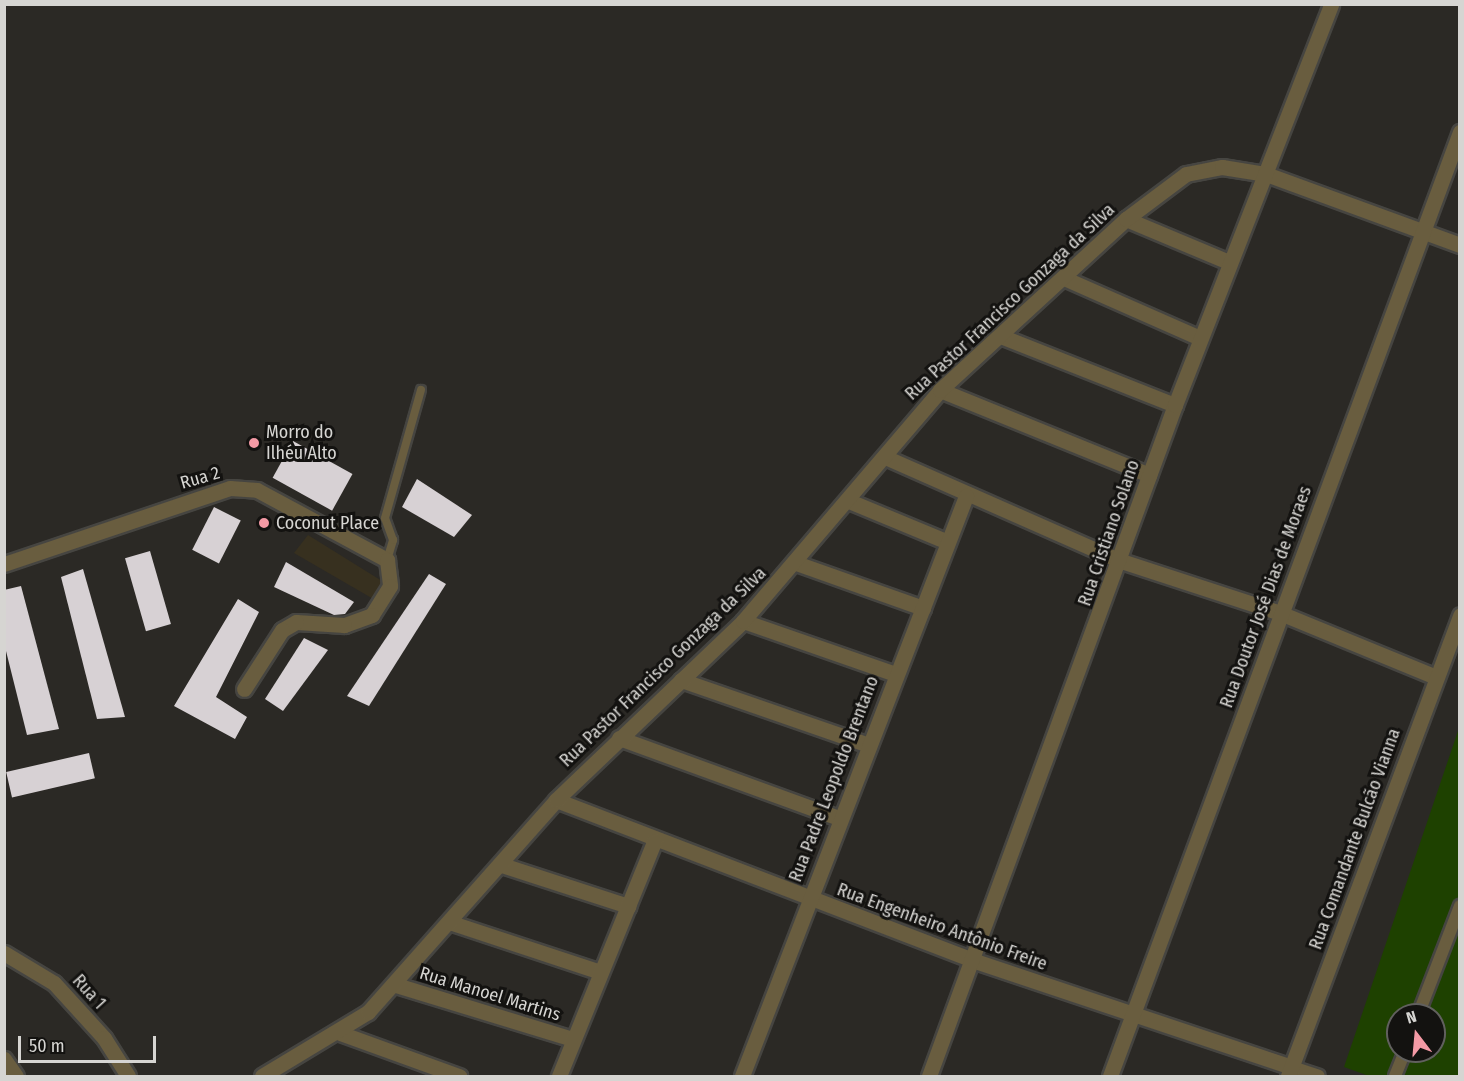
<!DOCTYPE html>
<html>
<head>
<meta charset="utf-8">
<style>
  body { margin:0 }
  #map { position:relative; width:1464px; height:1081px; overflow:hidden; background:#2b2925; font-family:"Fira Sans Condensed",sans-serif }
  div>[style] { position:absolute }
  .commercial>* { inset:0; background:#37301f }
  .green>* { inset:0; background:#1e4100 }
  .building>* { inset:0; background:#d7d1d4; transform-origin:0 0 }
  .roads { filter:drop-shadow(2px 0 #464541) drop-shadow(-2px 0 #464541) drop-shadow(0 2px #464541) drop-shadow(0 -2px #464541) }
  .service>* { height:8px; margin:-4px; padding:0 4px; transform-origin:4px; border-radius:4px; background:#695d3f }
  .pedestrian>* { height:12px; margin:-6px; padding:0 6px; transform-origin:6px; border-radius:6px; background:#695d3f }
  .minor>* { height:15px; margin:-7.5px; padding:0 7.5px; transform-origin:7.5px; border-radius:7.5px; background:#695d3f }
  .dots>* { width:16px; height:16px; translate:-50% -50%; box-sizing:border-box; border:3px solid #131210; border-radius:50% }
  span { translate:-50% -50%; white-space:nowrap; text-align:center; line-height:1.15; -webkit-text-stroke:6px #131210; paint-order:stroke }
  .street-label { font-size:18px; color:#d6d5d2 }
  .poi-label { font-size:18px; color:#d6d5d2 }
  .left { translate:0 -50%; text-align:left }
  .frame { position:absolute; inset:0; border:6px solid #d6d5d2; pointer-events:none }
  .north { position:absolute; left:1386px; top:1003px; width:60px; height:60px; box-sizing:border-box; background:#131210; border:2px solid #61605e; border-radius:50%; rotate:344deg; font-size:16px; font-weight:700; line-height:24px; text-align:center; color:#d6d5d2 }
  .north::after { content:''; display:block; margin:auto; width:21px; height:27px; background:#f49aa5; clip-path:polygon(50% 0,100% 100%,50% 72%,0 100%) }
  .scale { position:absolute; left:18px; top:1036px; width:138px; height:27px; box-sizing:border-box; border:3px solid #d6d5d2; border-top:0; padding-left:8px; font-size:18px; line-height:21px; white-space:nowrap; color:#d6d5d2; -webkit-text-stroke:4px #131210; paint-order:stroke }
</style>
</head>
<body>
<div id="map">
  <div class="commercial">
    <div style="clip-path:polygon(308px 535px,390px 586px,382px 604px,294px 553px)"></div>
  </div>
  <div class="green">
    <div style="clip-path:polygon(evenodd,1459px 728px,1459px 1076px,1369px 1076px,1344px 1067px,1459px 728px,1398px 1015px,1434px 1015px,1434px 1051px,1398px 1051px,1398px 1015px)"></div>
  </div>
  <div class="building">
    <div style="left:293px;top:441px;width:68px;height:42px;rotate:29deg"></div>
    <div style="clip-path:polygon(417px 479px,472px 515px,454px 537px,402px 507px)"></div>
    <div style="left:214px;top:507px;width:30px;height:48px;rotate:27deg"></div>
    <div style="left:150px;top:551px;width:76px;height:26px;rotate:74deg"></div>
    <div style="clip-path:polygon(286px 562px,354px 602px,345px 614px,334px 615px,274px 587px)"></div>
    <div style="clip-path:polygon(83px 569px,125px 717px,97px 719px,61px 577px)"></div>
    <div style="clip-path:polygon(429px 574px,446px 584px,369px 706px,347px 696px)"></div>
    <div style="clip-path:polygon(21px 586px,59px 729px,27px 735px,4px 643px,4px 590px)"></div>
    <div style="clip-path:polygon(238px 599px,259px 612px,216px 697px,247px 717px,235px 739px,174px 706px)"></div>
    <div style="clip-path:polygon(304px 638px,328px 650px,283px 711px,265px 699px)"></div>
    <div style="left:89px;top:753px;width:26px;height:85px;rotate:77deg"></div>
  </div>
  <div class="roads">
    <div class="service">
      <div style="left:387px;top:560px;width:21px;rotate:-73deg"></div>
      <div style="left:393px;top:540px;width:23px;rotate:-110deg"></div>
      <div style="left:385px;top:518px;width:133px;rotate:-74.3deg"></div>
    </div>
    <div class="pedestrian">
      <div style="left:1418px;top:1015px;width:117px;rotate:-68.9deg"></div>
      <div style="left:1292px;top:1067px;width:28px;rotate:18deg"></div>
      <div style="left:1395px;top:1076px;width:27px;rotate:-68deg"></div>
    </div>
    <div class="minor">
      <div style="left:1126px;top:219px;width:112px;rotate:22.7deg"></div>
      <div style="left:1066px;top:279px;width:146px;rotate:23.8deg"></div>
      <div style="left:1003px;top:337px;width:185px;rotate:21.6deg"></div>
      <div style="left:940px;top:390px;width:226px;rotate:22.1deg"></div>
      <div style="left:885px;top:457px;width:258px;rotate:23.8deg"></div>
      <div style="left:1121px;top:561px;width:167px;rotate:18.1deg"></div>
      <div style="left:1280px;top:613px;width:169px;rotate:22.3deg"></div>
      <div style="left:849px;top:501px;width:107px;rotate:22.5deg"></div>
      <div style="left:796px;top:563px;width:135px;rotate:19.5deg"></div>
      <div style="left:4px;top:564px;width:238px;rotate:-18.6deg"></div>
      <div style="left:230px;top:488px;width:27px;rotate:4deg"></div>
      <div style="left:257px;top:490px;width:148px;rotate:28.3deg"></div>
      <div style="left:387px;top:560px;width:26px;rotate:83deg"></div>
      <div style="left:390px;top:586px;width:34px;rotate:122deg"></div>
      <div style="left:372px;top:615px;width:30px;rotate:160deg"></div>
      <div style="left:344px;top:625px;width:48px;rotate:-176.4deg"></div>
      <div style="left:296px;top:622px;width:16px;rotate:150deg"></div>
      <div style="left:282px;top:630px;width:70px;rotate:122.8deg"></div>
      <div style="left:743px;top:621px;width:161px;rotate:19.2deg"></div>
      <div style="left:681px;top:680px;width:199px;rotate:19.1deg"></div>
      <div style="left:619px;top:738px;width:236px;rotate:20deg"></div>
      <div style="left:556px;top:800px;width:446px;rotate:21deg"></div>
      <div style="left:972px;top:960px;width:337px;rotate:18.5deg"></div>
      <div style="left:502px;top:865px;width:133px;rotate:18deg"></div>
      <div style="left:452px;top:923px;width:156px;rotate:18.3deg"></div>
      <div style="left:4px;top:953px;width:58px;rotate:31deg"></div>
      <div style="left:54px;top:983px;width:74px;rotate:47.7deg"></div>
      <div style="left:104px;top:1038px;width:45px;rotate:57.7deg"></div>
      <div style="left:396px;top:985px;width:185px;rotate:17deg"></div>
      <div style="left:340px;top:1033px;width:127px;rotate:19.9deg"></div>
      <div style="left:4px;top:1059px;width:21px;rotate:55deg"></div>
      <div style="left:262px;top:1076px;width:124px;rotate:-31.1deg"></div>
      <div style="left:368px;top:1012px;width:283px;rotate:-48.4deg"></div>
      <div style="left:556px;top:800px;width:259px;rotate:-43.7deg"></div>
      <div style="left:743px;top:621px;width:304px;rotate:-49.5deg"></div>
      <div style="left:940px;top:390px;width:253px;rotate:-42.6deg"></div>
      <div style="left:1126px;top:219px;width:75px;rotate:-36.9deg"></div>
      <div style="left:1186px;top:174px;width:37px;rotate:-11deg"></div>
      <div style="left:1222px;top:167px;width:45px;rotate:9deg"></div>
      <div style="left:1266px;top:174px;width:207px;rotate:20.1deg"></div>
      <div style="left:559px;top:1076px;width:253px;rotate:-67.9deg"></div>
      <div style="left:742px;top:1076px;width:622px;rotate:-68.88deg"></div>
      <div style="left:929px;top:1076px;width:715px;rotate:-69.87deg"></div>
      <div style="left:1175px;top:405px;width:430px;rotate:-68.7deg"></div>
      <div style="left:1110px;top:1076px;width:1007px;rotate:-69.66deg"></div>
      <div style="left:1288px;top:1076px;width:492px;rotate:-69.5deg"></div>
    </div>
  </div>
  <div class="dots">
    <div style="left:254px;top:443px;background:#f49aa5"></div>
    <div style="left:264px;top:523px;background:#f49aa5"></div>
  </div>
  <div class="street-label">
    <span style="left:1010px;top:302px;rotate:-43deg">Rua Pastor Francisco Gonzaga da Silva</span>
    <span style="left:200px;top:478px;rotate:-16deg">Rua 2</span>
    <span style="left:1109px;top:533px;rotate:-71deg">Rua Cristiano Solano</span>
    <span style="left:1266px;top:597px;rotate:-70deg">Rua Doutor José Dias de Moraes</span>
    <span style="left:663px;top:667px;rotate:-44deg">Rua Pastor Francisco Gonzaga da Silva</span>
    <span style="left:834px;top:779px;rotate:-69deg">Rua Padre Leopoldo Brentano</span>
    <span style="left:1355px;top:839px;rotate:-70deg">Rua Comandante Bulcão Vianna</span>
    <span style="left:942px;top:927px;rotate:20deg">Rua Engenheiro Antônio Freire</span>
    <span style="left:89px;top:992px;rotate:48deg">Rua 1</span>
    <span style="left:490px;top:994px;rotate:17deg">Rua Manoel Martins</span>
  </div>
  <div class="poi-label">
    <span class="left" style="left:266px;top:443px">Morro do<br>Ilhéu Alto</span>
    <span class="left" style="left:276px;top:523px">Coconut Place</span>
  </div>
  <div class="frame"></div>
  <div class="north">N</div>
  <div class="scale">50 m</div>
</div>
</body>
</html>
